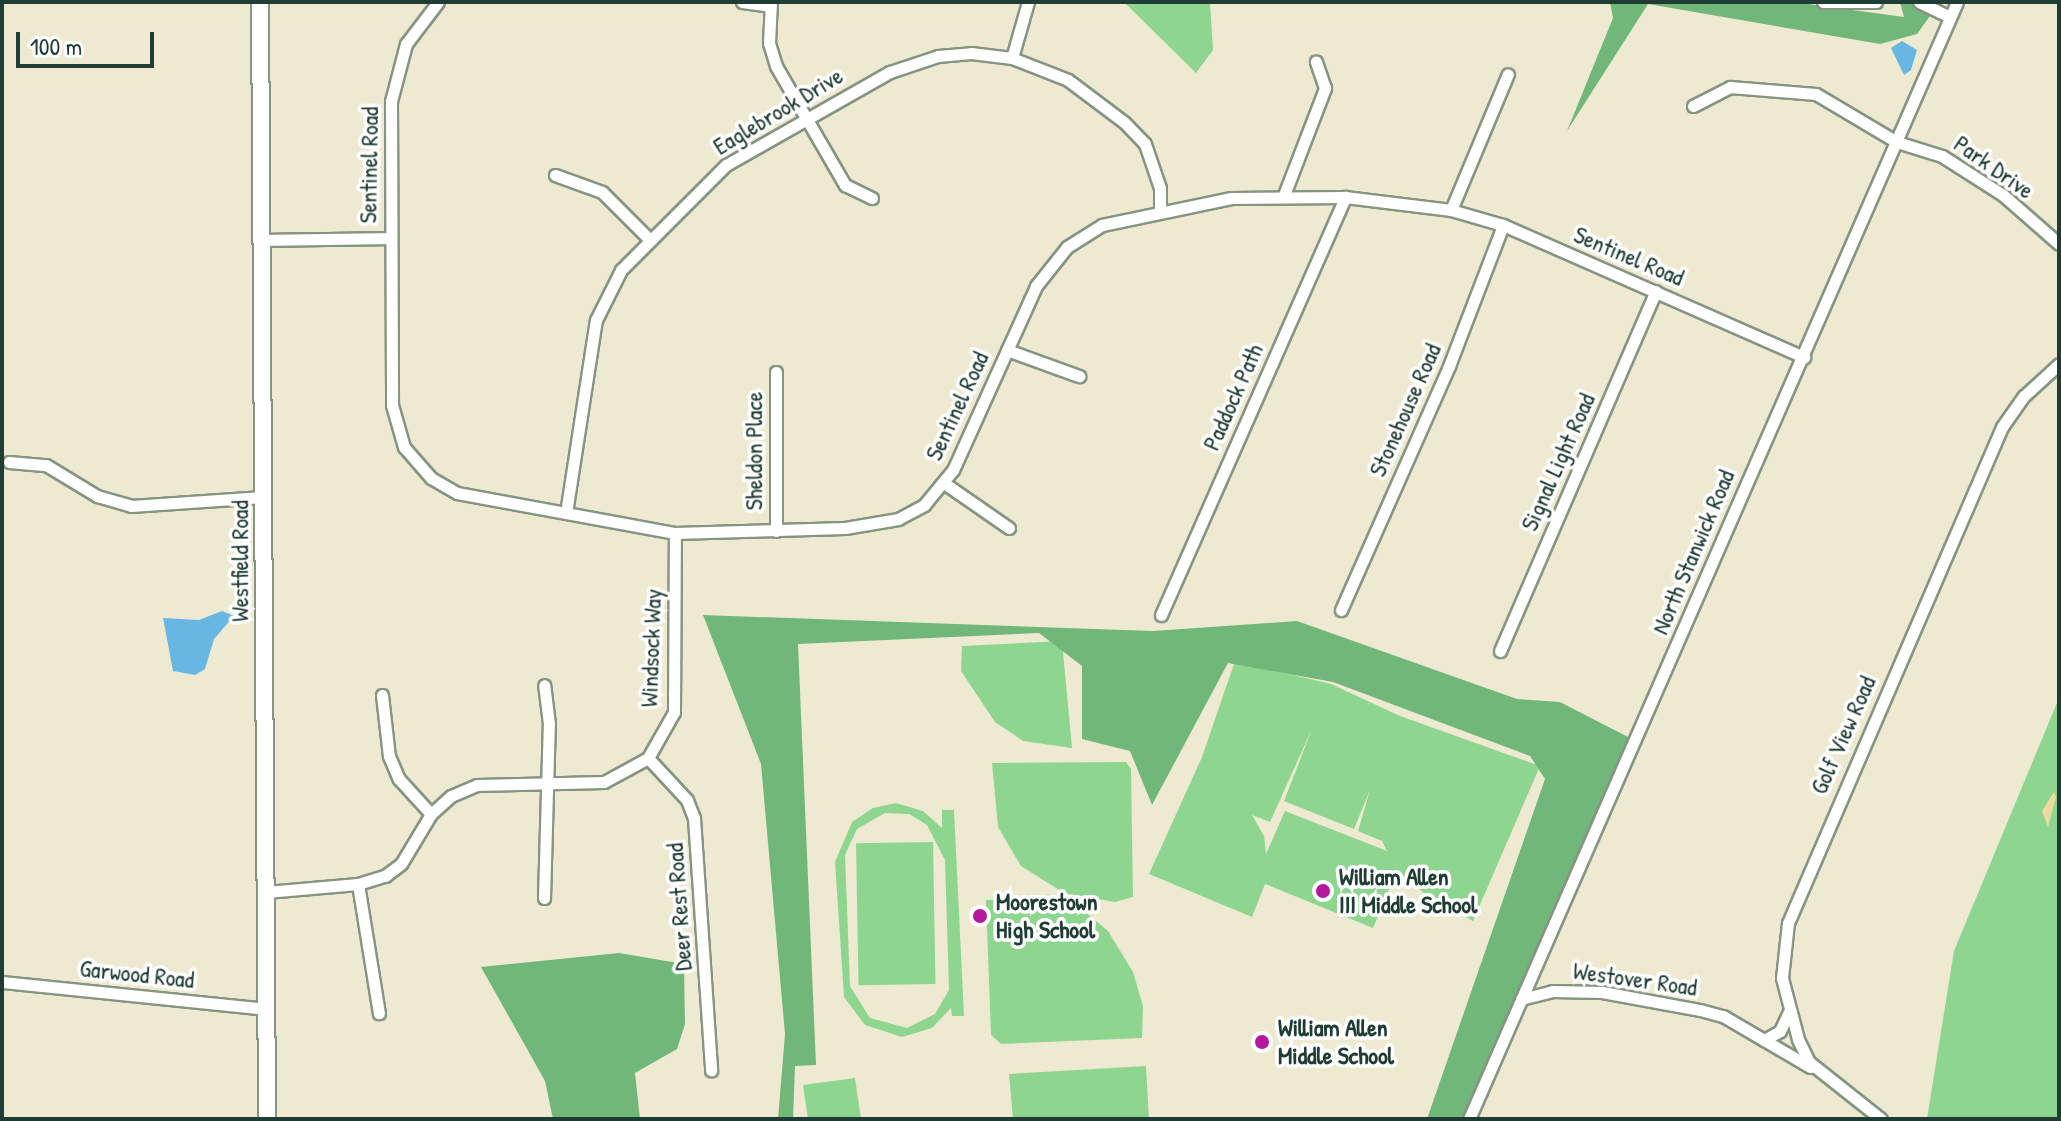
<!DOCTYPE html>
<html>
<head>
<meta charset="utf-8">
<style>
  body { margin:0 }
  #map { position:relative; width:2061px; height:1121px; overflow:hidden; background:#eeead1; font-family:"Patrick Hand",sans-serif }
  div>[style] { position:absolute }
  .green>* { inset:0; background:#8ed690; transform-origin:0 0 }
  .forest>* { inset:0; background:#72b77a }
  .sand>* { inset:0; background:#eeda9e }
  .water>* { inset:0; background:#68b7e3 }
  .roads { filter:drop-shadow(2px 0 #869482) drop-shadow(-2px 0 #869482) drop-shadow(0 2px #869482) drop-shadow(0 -2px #869482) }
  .street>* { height:11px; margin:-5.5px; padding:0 5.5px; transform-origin:5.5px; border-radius:5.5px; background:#fff }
  .secondary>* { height:16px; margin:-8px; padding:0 8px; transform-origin:8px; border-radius:8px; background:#fff }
  .dots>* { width:22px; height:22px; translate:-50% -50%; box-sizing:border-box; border:4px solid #fff; border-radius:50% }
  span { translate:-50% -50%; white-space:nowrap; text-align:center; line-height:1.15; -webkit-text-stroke:7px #fff; paint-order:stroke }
  .street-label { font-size:24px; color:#1f3d34 }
  .poi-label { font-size:24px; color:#1f3d34; font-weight:700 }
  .left { translate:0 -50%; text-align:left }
  .frame { position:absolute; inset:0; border:4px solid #1f3d34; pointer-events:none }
  .scale { position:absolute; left:16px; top:32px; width:138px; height:36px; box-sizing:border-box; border:4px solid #1f3d34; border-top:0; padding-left:10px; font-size:24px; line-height:28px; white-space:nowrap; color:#1f3d34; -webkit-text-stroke:6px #fff; paint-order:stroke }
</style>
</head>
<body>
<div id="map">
  <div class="green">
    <div style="clip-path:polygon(1124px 2px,1210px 2px,1213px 50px,1196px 73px)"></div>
    <div style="clip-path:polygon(1062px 641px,1072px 748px,1023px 741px,995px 722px,961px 671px,962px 646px)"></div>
    <div style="clip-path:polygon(evenodd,1235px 661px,1331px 684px,1400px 716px,1540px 766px,1473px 921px,1425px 894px,1397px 870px,1373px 928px,1265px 884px,1252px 917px,1149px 874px,1202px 757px,1235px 661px,1312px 729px,1284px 801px,1354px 829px,1370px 790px,1358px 831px,1382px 841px,1387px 851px,1285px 811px,1266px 854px,1264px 836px,1252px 815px,1270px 822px,1312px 729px)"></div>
    <div style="clip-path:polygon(2059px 698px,2059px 1119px,1927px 1119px,1954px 951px)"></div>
    <div style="clip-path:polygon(1126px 762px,1131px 769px,1133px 897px,1115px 902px,1064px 893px,1021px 866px,998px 827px,992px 763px)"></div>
    <div style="clip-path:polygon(evenodd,896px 803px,923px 811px,942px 828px,942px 810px,954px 810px,964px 1016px,952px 1016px,951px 1008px,932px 1028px,902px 1037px,865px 1025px,844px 997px,835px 862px,852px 822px,873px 808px,896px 803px,885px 813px,909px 814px,927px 825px,945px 860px,949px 990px,935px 1014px,907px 1028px,870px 1018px,850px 986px,845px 855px,857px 829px,885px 813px)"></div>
    <div style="left:933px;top:842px;width:142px;height:77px;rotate:89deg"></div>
    <div style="clip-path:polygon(1026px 899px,1083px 910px,1108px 931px,1133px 972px,1143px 1006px,1142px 1038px,1001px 1044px,991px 1035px,986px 900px)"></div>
    <div style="clip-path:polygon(1146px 1066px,1149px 1119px,1013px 1119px,1009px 1074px)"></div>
    <div style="clip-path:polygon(855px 1078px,861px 1119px,808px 1119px,803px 1085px)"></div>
  </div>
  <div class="forest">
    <div style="clip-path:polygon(1610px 2px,1794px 2px,1904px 17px,1900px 2px,1940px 2px,1917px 34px,1880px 44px,1648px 4px,1567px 131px,1613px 18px)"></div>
    <div style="clip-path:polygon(703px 615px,1153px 631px,1297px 621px,1517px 699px,1560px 702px,1632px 739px,1467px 1119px,1427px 1119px,1545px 779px,1530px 756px,1333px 682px,1228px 663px,1152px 805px,1130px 751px,1082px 739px,1082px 666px,1039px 633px,798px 644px,816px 1065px,795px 1066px,793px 1119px,778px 1119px,785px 1034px,761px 764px)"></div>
    <div style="clip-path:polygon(619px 953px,684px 964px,685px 1024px,677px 1049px,635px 1073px,640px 1119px,553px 1119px,545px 1081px,481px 967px)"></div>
  </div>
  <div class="sand">
    <div style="clip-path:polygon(2054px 792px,2056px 797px,2048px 827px,2042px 811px)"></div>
  </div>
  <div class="water">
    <div style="clip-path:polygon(1902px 41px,1917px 50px,1911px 70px,1904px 75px,1891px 48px)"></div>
    <div style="clip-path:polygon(222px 611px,234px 616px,214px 639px,205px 669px,195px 675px,173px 671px,163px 618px,199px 620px)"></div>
  </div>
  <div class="roads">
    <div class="street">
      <div style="left:438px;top:2px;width:53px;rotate:127.3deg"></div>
      <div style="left:406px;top:44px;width:59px;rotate:104.7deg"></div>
      <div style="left:391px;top:101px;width:304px;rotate:89.8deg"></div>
      <div style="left:392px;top:405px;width:44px;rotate:74.1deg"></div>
      <div style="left:404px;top:447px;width:41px;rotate:48.9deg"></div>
      <div style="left:431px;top:478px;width:30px;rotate:30deg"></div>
      <div style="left:457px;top:493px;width:222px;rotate:10.4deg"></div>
      <div style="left:675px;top:533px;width:170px;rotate:-1.7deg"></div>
      <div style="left:845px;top:528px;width:54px;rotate:-9.6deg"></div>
      <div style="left:898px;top:519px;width:30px;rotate:-28deg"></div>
      <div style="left:924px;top:505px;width:45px;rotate:-50.4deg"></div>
      <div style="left:953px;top:470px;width:202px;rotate:-65.7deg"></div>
      <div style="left:1036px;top:286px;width:50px;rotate:-51.5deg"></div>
      <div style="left:1067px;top:247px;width:41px;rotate:-32.2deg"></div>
      <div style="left:1102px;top:225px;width:132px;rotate:-11.8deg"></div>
      <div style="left:1231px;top:198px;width:114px;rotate:-0.5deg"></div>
      <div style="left:1345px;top:197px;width:107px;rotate:7deg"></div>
      <div style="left:1451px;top:210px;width:54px;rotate:16.1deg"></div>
      <div style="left:1503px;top:225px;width:329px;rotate:23.7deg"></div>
      <div style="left:742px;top:2px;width:28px;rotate:8deg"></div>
      <div style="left:771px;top:2px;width:41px;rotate:92.8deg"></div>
      <div style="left:769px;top:43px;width:24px;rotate:73deg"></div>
      <div style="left:776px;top:66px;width:138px;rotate:59.9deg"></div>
      <div style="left:845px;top:185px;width:30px;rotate:26deg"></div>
      <div style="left:1823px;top:2px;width:53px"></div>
      <div style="left:1919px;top:2px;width:34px;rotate:26deg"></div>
      <div style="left:1012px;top:58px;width:58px;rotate:-74.1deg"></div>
      <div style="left:1693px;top:106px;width:42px;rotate:-27.2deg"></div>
      <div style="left:1730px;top:87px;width:86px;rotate:4.7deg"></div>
      <div style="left:1816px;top:94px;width:94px;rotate:30.7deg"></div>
      <div style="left:1897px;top:142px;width:47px;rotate:17.3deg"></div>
      <div style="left:1942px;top:156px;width:72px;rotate:32.6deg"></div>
      <div style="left:2003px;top:195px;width:74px;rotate:41.2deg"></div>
      <div style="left:555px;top:175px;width:50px;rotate:19.9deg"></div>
      <div style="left:602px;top:192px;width:66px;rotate:45deg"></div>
      <div style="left:1284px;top:195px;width:115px;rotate:-69deg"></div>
      <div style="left:1325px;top:88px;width:28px;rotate:-109deg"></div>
      <div style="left:1451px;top:210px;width:147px;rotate:-67.3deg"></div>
      <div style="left:263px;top:240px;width:126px;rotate:-0.9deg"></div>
      <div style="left:1007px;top:350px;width:77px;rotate:19.9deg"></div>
      <div style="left:776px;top:372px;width:159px;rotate:90deg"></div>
      <div style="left:9px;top:462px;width:37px;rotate:5deg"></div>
      <div style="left:46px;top:465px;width:60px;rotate:31.3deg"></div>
      <div style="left:97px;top:496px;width:35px;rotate:16deg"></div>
      <div style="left:131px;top:506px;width:132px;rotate:-3.9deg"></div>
      <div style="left:944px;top:483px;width:79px;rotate:34.7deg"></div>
      <div style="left:566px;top:513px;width:195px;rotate:-81.2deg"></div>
      <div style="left:596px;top:320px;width:56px;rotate:-63.4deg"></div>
      <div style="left:621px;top:270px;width:148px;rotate:-45deg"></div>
      <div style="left:726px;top:165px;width:189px;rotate:-29.6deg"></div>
      <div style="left:890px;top:72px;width:51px;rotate:-18.4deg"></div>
      <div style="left:938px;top:56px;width:33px;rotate:-5deg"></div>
      <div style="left:971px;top:53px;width:41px;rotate:7deg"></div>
      <div style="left:1012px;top:58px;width:60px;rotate:21.4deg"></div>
      <div style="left:1068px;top:80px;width:70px;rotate:36.9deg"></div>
      <div style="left:1124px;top:122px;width:30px;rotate:46deg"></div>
      <div style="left:1145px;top:144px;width:46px;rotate:71.2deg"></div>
      <div style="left:1160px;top:188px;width:24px;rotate:90deg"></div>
      <div style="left:1341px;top:610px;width:267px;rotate:-66.1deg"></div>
      <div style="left:1449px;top:366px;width:151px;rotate:-69deg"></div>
      <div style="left:1161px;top:615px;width:457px;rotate:-66.2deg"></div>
      <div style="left:1500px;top:651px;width:392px;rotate:-66.6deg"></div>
      <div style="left:382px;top:695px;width:61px;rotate:83.5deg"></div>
      <div style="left:389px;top:756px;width:25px;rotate:67deg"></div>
      <div style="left:399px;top:779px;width:47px;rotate:47.6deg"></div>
      <div style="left:648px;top:758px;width:57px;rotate:47.1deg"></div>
      <div style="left:687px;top:800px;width:19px;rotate:69deg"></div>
      <div style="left:694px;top:818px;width:253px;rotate:86.1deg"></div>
      <div style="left:358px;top:884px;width:131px;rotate:80.8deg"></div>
      <div style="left:266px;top:892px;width:92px;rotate:-5deg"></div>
      <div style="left:358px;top:884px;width:28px;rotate:-17deg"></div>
      <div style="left:385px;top:876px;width:20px;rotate:-37deg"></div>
      <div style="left:401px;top:864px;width:58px;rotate:-59deg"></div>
      <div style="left:431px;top:814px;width:27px;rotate:-42deg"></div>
      <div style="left:451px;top:796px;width:28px;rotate:-23deg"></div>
      <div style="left:477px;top:785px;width:127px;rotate:-1.4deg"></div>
      <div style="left:604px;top:782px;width:50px;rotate:-28.6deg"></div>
      <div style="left:648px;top:758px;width:53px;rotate:-60.5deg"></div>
      <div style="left:674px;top:712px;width:179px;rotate:-89.7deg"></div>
      <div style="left:544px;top:898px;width:174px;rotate:-88.4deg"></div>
      <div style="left:549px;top:724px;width:39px;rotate:-97deg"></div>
      <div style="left:2px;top:982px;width:266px;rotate:5.8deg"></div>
      <div style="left:1521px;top:999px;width:32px;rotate:-14deg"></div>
      <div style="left:1552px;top:991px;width:50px;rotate:1.1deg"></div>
      <div style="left:1602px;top:992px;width:100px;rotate:10.4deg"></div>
      <div style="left:1700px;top:1010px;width:24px;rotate:15deg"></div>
      <div style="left:1723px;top:1016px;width:101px;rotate:30.4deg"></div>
      <div style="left:1764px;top:1040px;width:18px;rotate:-29deg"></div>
      <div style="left:1780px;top:1031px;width:21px;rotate:-65deg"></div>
      <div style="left:1469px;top:1119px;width:1219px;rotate:-66.4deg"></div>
      <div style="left:1881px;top:1119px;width:92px;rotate:-141.6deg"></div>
      <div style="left:1809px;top:1062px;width:25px;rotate:-116deg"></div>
      <div style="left:1798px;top:1039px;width:63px;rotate:-104.7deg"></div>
      <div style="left:1782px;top:978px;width:55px;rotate:-83.8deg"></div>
      <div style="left:1788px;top:923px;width:540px;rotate:-66.66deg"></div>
      <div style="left:2002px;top:427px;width:38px;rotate:-55deg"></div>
      <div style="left:2024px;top:396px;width:47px;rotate:-42.4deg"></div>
    </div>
    <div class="secondary">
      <div style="left:260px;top:2px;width:1117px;rotate:89.64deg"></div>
    </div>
  </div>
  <div class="dots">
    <div style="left:1323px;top:891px;background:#b5179e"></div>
    <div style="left:980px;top:916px;background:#b5179e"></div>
    <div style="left:1262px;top:1042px;background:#b5179e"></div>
  </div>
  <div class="street-label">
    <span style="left:778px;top:111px;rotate:-31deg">Eaglebrook Drive</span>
    <span style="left:369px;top:165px;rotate:-89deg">Sentinel Road</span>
    <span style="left:1994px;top:167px;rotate:35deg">Park Drive</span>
    <span style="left:1629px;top:256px;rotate:23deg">Sentinel Road</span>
    <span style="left:1233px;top:397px;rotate:-66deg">Paddock Path</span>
    <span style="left:957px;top:406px;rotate:-65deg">Sentinel Road</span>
    <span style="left:1405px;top:410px;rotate:-66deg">Stonehouse Road</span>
    <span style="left:754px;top:451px;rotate:-90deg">Sheldon Place</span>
    <span style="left:1558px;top:462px;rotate:-66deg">Signal Light Road</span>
    <span style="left:1693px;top:552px;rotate:-67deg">North Stanwick Road</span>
    <span style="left:240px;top:561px;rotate:-90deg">Westfield Road</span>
    <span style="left:651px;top:648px;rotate:-88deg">Windsock Way</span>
    <span style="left:1843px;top:735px;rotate:-66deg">Golf View Road</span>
    <span style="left:679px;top:907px;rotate:-94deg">Deer Rest Road</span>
    <span style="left:137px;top:974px;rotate:6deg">Garwood Road</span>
    <span style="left:1635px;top:979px;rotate:8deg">Westover Road</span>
  </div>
  <div class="poi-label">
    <span class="left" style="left:1339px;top:891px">William Allen<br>III Middle School</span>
    <span class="left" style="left:996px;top:916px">Moorestown<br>High School</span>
    <span class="left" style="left:1278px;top:1042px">William Allen<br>Middle School</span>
  </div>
  <div class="frame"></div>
  <div class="scale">100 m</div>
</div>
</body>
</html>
